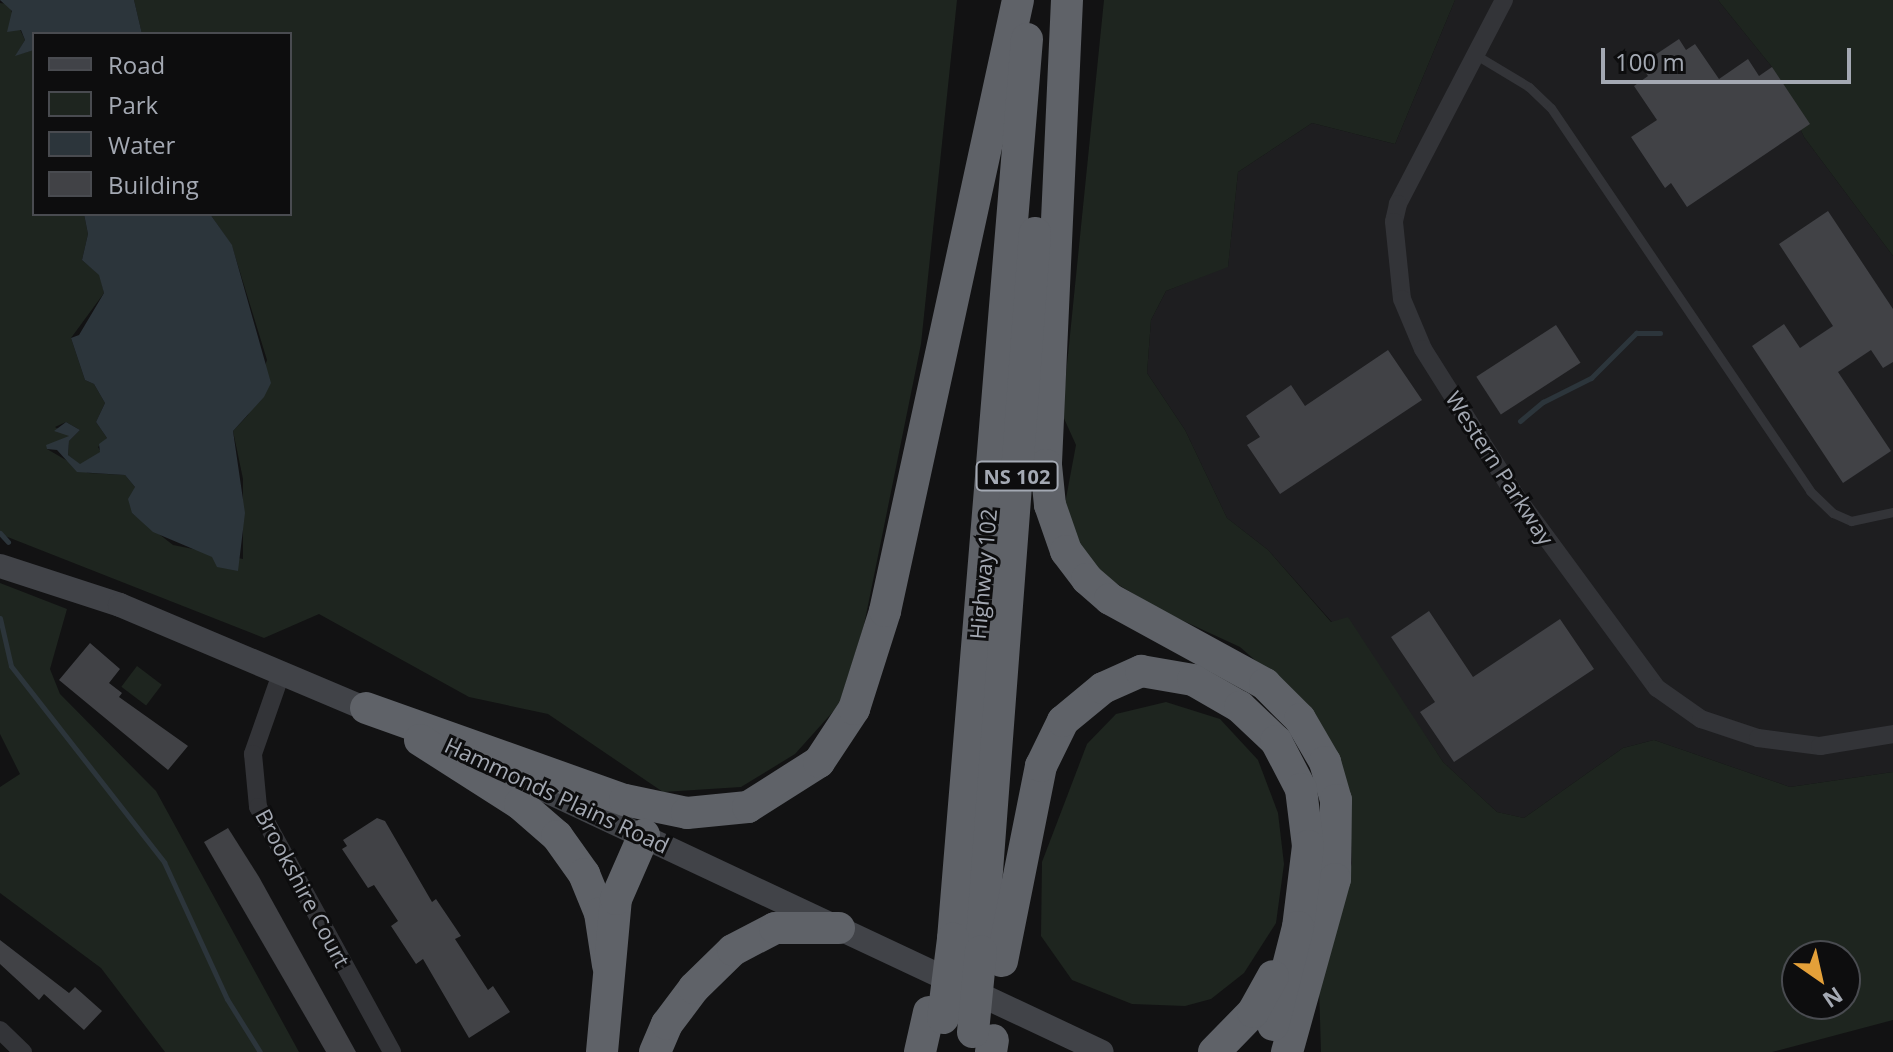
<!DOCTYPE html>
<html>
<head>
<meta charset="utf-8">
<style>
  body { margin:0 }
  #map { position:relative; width:1893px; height:1052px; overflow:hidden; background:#121213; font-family:"Open Sans",sans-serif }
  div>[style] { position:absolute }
  .built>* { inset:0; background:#1e1e20 }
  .green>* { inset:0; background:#1e251f; transform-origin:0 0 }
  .water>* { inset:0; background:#2c353b }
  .stream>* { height:5px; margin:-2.5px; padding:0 2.5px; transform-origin:2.5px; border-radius:2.5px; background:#2c353b }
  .building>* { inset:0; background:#414246; transform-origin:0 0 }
  .service>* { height:9px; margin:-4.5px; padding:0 4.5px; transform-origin:4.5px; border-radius:4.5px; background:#333438 }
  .minor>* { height:18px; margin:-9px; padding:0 9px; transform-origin:9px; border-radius:9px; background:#333438 }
  .secondary>* { height:24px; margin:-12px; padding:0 12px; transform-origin:12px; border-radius:12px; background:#414348 }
  .motorway>* { height:32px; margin:-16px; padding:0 16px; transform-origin:16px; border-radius:16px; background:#5f6268 }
  .motorway-bridge>* { height:32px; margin:-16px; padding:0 16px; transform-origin:16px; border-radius:16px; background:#5f6268 }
  span { translate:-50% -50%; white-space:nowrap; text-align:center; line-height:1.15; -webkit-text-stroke:6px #0d0d0e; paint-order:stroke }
  .shield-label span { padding:2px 6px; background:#0d0d0e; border:2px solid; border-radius:6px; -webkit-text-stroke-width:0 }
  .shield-label { font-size:20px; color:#a4a9b3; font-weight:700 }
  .street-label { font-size:22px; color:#a4a9b3 }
  .legend { position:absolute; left:32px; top:32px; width:260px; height:184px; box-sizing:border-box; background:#0d0d0e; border:2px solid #494b50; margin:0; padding:10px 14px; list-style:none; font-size:24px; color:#a4a9b3 }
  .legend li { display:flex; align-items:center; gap:16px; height:40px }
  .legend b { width:40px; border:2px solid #494b50 }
  .north { position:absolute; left:1781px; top:940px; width:80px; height:80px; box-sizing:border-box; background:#0d0d0e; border:2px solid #494b50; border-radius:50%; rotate:146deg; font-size:22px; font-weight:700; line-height:32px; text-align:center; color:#a4a9b3 }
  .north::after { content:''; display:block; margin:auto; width:28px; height:36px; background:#e4a039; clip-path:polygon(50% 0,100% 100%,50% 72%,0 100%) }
  .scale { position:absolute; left:1601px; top:48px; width:250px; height:36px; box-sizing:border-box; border:4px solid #a4a9b3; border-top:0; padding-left:10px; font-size:24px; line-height:28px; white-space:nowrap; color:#a4a9b3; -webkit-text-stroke:6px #0d0d0e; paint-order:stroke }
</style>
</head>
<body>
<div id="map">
  <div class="built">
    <div style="clip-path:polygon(1455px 0,1718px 0,1772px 67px,1804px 137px,1893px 256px,1893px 772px,1790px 787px,1654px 740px,1623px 748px,1524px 818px,1497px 812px,1443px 762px,1402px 701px,1268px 550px,1227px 518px,1185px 430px,1147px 373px,1151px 320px,1166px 291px,1228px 266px,1238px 172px,1312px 123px,1395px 144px)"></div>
  </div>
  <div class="green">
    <div style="clip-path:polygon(134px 0,957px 0,921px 344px,864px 625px,839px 705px,795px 754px,741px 787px,663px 792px,548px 714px,469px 697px,319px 614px,264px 638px,0 534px,0 3px,8px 4px,25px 40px,16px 55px,34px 50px,34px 214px,84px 214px,88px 234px,82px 260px,100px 275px,104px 293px,71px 338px,85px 380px,94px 384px,105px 403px,96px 422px,107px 438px,98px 447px,101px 452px,80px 465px,68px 455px,69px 441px,80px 430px,66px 422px,55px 427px,70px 436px,47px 449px,88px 473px,125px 475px,135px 487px,132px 513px,173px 545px,243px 559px,243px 479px,233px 431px,248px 415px,267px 360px,232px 246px,210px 214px,290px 214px,290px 34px,142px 34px)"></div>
    <div style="clip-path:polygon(evenodd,1104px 0,1455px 0,1395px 144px,1312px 123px,1238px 172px,1228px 267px,1166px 291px,1151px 320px,1147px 373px,1185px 430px,1227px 518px,1268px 550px,1331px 622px,1348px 617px,1443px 762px,1497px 812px,1524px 818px,1623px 748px,1654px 740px,1790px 787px,1893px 772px,1893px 1020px,1772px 1052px,1321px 1052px,1319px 986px,1352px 863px,1349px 790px,1297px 697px,1240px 647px,1162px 611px,1089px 567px,1064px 509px,1076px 445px,1062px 414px,1104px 0,1797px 956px,1845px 956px,1845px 1004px,1797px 1004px,1797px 956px)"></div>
    <div style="clip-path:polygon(1718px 0,1893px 0,1893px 256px,1804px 137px,1772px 67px)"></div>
    <div style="clip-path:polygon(0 583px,67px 609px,50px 669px,60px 694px,156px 791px,299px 1052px,165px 1052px,101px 968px,0 893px,0 787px,20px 774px,0 734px)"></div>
    <div style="left:137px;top:666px;width:31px;height:26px;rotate:37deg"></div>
    <div style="clip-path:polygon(1166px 702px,1220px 719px,1258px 760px,1278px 813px,1284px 864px,1276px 923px,1244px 973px,1211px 999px,1185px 1006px,1132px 1004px,1072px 980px,1041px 936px,1042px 862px,1087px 744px,1116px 714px)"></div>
  </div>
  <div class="water">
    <div style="clip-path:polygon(0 0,134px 0,142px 34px,34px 34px,34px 50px,15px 56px,25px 40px,21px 30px,7px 32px,12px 11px)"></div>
    <div style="clip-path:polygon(84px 214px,210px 214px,232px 245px,271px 383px,264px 397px,233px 431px,245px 513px,238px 571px,217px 567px,212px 557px,153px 532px,132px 513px,128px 499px,135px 487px,125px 475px,77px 472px,57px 450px,47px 449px,46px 445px,69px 436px,54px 431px,66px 422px,80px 430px,69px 441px,68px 455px,80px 464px,100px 452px,99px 444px,107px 438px,96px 422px,105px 403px,94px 384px,85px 380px,71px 338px,79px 335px,104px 293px,99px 275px,82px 260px,88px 234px)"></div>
  </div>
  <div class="stream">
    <div style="left:1520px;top:421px;width:30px;rotate:-40deg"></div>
    <div style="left:1543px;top:402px;width:54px;rotate:-26.6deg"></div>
    <div style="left:1591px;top:378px;width:64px;rotate:-45deg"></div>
    <div style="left:1636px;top:333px;width:24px"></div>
    <div style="left:0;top:533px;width:12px;rotate:48deg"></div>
    <div style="left:0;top:618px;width:49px;rotate:77.1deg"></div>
    <div style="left:11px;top:666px;width:249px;rotate:52deg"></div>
    <div style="left:164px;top:862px;width:151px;rotate:65.3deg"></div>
    <div style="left:227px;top:999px;width:62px;rotate:58.1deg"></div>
  </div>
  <div class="building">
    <div style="clip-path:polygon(1679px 39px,1686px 50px,1695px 44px,1719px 79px,1748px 59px,1759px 76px,1772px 67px,1810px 124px,1687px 207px,1671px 183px,1665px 188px,1631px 137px,1657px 120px,1634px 86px,1648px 76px,1640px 65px)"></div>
    <div style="clip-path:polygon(1828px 211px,1893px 309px,1893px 362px,1883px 368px,1871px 350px,1838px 372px,1891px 451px,1843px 483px,1752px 346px,1784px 324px,1800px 348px,1833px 326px,1779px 244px)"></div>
    <div style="left:1556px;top:325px;width:45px;height:95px;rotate:57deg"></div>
    <div style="clip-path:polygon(1388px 350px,1422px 400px,1280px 494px,1247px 445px,1260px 437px,1246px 416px,1291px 385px,1305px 406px)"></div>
    <div style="clip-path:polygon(1429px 611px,1473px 677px,1560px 619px,1594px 669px,1454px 762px,1420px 712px,1435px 702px,1391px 637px)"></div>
    <div style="clip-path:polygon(90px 643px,120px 669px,109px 683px,122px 693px,119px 697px,188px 746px,168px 770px,59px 680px)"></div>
    <div style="clip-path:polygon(377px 818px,385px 821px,432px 902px,436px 899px,461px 936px,455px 939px,488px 990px,493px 986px,510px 1012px,469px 1038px,423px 959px,416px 964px,391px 926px,398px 921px,374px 885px,368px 888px,342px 849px,347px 846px,343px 840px)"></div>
    <div style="clip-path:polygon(228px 828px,259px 877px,356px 1052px,326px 1052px,204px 842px)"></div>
    <div style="clip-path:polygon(0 940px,69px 993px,75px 987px,102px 1011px,84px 1030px,44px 994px,39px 1000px,0 964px)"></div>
  </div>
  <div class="service">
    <div style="left:1476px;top:55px;width:62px;rotate:31.1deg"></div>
    <div style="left:1529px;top:87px;width:30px;rotate:44deg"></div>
    <div style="left:1551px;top:108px;width:462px;rotate:55.9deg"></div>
    <div style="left:1810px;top:491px;width:32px;rotate:44deg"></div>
    <div style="left:1833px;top:513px;width:20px;rotate:24deg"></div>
    <div style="left:1851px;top:521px;width:43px;rotate:-12.1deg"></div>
  </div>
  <div class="minor">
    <div style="left:1504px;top:0;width:230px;rotate:117.5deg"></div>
    <div style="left:1398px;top:204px;width:18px;rotate:103deg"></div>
    <div style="left:1394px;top:222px;width:77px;rotate:84.1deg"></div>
    <div style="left:1402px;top:299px;width:54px;rotate:67.2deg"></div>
    <div style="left:1423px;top:349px;width:173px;rotate:57.8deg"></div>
    <div style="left:1515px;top:495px;width:240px;rotate:53.7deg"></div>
    <div style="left:1657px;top:688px;width:54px;rotate:35.2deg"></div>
    <div style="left:1701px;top:719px;width:60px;rotate:18.4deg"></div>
    <div style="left:1758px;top:738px;width:63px;rotate:7.4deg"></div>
    <div style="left:1820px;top:746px;width:74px;rotate:-9.3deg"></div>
    <div style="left:282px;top:671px;width:88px;rotate:109.3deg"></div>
    <div style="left:253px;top:754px;width:53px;rotate:84.6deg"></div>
    <div style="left:258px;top:807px;width:279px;rotate:61.3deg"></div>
    <div style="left:0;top:1030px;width:32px;rotate:44deg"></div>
  </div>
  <div class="secondary">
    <div style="left:0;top:566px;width:126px;rotate:18deg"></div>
    <div style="left:120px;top:605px;width:283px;rotate:22.9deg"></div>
    <div style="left:506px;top:772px;width:658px;rotate:25.16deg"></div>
  </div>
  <div class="motorway">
    <div style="left:1067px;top:0;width:465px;rotate:92.6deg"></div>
    <div style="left:1046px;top:465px;width:40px;rotate:84.3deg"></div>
    <div style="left:1050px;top:505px;width:49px;rotate:70.8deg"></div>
    <div style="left:1066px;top:551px;width:35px;rotate:53deg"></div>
    <div style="left:1087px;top:579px;width:30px;rotate:41deg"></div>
    <div style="left:1110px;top:599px;width:177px;rotate:28.7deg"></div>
    <div style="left:1265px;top:684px;width:49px;rotate:45deg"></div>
    <div style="left:1300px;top:719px;width:50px;rotate:59.8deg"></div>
    <div style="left:1325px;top:762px;width:40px;rotate:74deg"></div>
    <div style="left:1336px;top:800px;width:79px;rotate:90.7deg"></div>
    <div style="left:1335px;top:879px;width:180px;rotate:105.5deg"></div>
    <div style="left:366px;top:708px;width:275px;rotate:19.6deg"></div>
    <div style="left:625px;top:800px;width:63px;rotate:11.8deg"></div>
    <div style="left:687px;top:813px;width:61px;rotate:-5.6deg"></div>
    <div style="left:748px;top:807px;width:84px;rotate:-32.4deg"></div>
    <div style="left:819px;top:762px;width:64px;rotate:-56.6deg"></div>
    <div style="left:854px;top:709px;width:103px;rotate:-72.4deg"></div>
    <div style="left:885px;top:611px;width:625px;rotate:-77.72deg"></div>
    <div style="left:420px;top:740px;width:119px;rotate:32.6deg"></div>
    <div style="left:520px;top:804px;width:49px;rotate:40.9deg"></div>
    <div style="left:557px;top:836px;width:47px;rotate:54.6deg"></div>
    <div style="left:584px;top:874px;width:42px;rotate:67.7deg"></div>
    <div style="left:600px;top:913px;width:53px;rotate:81.3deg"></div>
    <div style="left:953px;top:939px;width:903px;rotate:-85.3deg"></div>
    <div style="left:981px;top:951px;width:720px;rotate:-85.7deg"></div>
    <div style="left:1002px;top:961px;width:199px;rotate:-78.7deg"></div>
    <div style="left:1041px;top:766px;width:50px;rotate:-63.9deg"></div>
    <div style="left:1063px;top:721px;width:52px;rotate:-39.5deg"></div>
    <div style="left:1103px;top:688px;width:42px;rotate:-24.1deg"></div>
    <div style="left:1141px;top:671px;width:53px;rotate:9.8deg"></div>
    <div style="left:1193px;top:680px;width:54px;rotate:29.9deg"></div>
    <div style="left:1240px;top:707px;width:50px;rotate:43.4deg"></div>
    <div style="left:1276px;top:741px;width:54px;rotate:62.5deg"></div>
    <div style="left:1301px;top:789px;width:57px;rotate:83deg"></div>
    <div style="left:1308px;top:846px;width:82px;rotate:97deg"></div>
    <div style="left:1298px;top:927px;width:101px;rotate:104.3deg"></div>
    <div style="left:602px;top:1052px;width:154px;rotate:-84.8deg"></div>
    <div style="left:616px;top:899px;width:70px;rotate:-66.4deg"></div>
    <div style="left:655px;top:1052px;width:30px;rotate:-67deg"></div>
    <div style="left:667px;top:1024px;width:45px;rotate:-53.1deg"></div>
    <div style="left:694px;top:988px;width:54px;rotate:-44.3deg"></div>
    <div style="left:733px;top:950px;width:47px;rotate:-27.6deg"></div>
    <div style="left:775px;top:928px;width:64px"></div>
    <div style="left:920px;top:1052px;width:41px;rotate:-77.3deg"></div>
    <div style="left:991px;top:1052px;width:12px;rotate:-81deg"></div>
    <div style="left:1214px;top:1052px;width:56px;rotate:-45.7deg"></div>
    <div style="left:1253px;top:1012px;width:41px;rotate:-60.9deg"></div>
  </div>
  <div class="motorway-bridge">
    <div style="left:943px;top:1018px;width:80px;rotate:-82.8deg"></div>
    <div style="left:973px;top:1032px;width:81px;rotate:-84.4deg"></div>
  </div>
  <div class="shield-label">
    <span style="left:1017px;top:476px">NS 102</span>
  </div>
  <div class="street-label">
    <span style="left:1500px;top:468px;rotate:57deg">Western Parkway</span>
    <span style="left:983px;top:574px;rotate:-85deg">Highway 102</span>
    <span style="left:557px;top:795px;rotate:25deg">Hammonds Plains Road</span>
    <span style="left:303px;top:888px;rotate:62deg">Brookshire Court</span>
  </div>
  <ul class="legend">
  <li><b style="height:10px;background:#414348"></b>Road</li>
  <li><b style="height:22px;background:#1e251f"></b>Park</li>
  <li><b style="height:22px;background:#2c353b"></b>Water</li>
  <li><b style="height:22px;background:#414246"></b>Building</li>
  </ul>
  <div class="north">N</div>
  <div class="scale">100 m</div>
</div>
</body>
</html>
